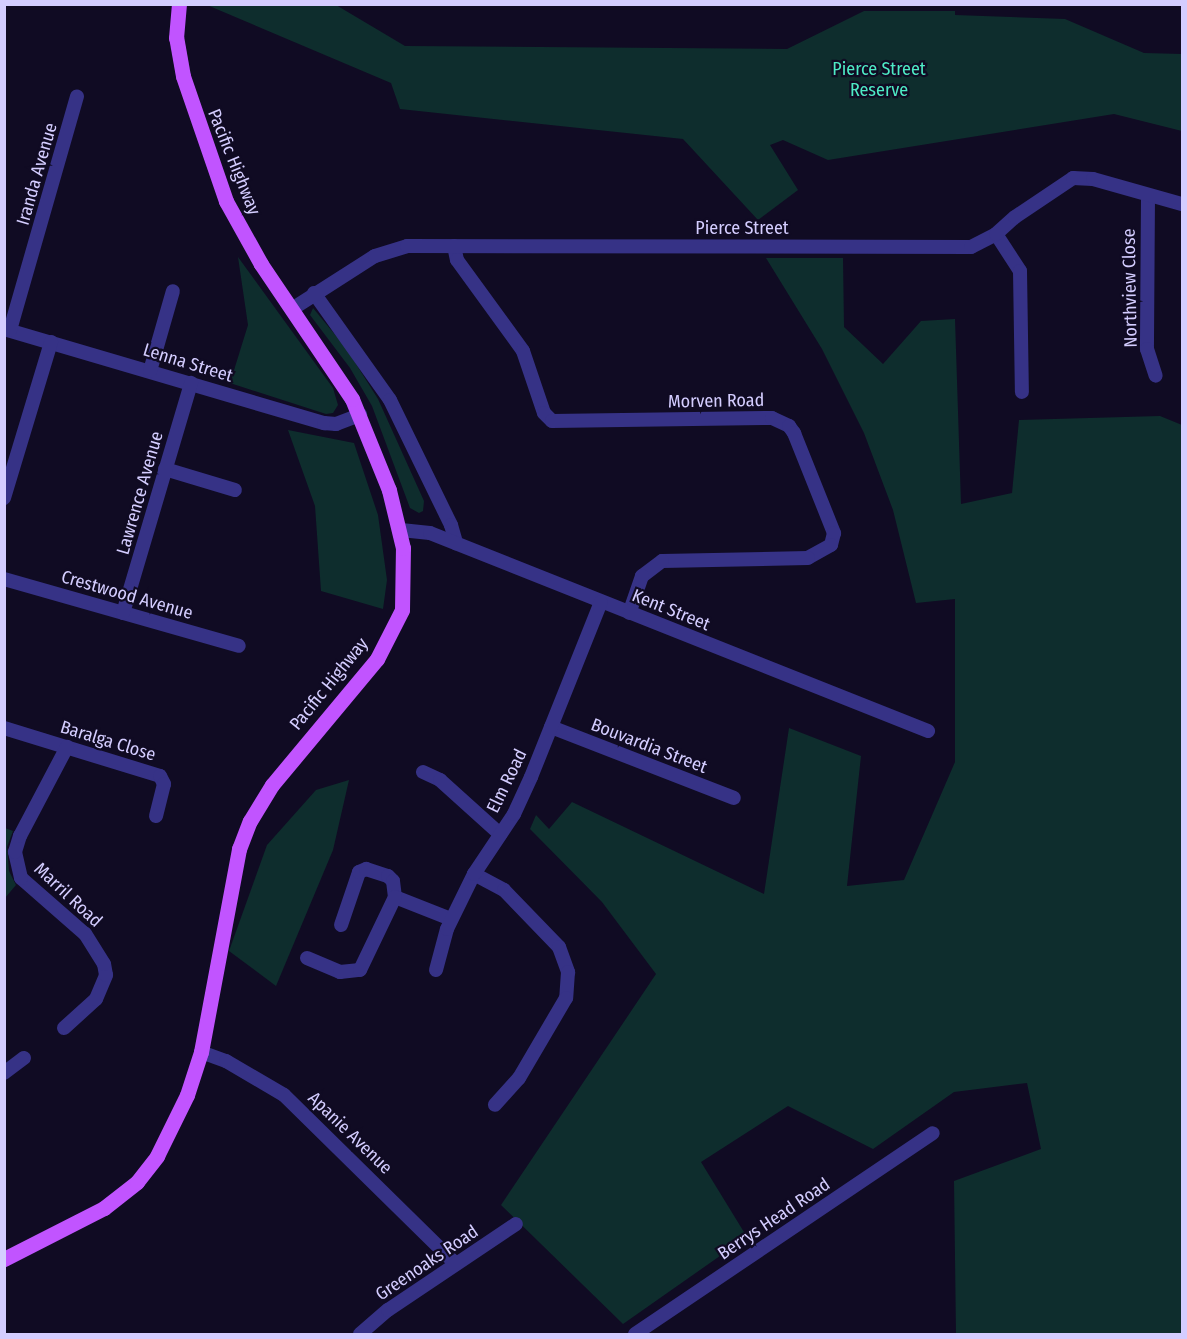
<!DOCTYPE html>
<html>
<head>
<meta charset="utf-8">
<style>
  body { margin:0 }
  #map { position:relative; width:1187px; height:1339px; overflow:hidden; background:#100b23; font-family:"Fira Sans Condensed",sans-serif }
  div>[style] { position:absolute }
  .green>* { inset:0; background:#0e2d2d }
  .minor>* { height:14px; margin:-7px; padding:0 7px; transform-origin:7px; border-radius:7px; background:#363286 }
  .major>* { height:15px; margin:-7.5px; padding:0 7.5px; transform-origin:7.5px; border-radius:7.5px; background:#c154ff }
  span { translate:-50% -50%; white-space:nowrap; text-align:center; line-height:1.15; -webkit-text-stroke:4.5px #100b23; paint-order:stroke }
  .park-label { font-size:18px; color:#4eeac5 }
  .street-label { font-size:18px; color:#d4cdff }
  .frame { position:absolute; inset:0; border:6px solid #d4cdff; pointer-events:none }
</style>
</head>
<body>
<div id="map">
  <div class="green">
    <div style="clip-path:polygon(207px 5px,336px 5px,405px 46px,787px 49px,864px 11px,955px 11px,955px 15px,1065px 19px,1144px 53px,1182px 54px,1182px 131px,1114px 114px,828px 160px,783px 140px,770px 145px,798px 190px,758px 220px,683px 139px,400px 109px,391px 83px)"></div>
    <div style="clip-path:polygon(238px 257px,333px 388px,338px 405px,333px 413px,326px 414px,230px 383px,248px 325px)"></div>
    <div style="clip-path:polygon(766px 258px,843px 258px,844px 327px,883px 364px,921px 321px,955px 319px,961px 504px,1012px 493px,1019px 420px,1160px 416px,1182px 425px,1182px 1334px,956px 1334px,954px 1181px,1041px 1149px,1027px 1083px,954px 1092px,873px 1149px,788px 1106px,701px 1162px,747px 1237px,623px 1324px,501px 1205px,656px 974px,602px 902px,530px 829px,536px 815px,549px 829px,572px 802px,764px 894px,789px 728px,861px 756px,847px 886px,904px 880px,955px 762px,955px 599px,916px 603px,893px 510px,864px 433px,822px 349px)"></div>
    <div style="clip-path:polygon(313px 308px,346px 348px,378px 399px,424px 501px,423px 511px,419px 513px,410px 508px,372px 406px,350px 368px,310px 315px)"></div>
    <div style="clip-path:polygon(288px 430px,354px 443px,378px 515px,387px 580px,383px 609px,321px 591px,315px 506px)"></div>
    <div style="clip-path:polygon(349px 780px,333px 850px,276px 986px,229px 951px,267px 845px,316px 790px)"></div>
    <div style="clip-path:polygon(5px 828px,13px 831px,7px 847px,9px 871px,16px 885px,5px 898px)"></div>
  </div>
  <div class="minor">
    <div style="left:1148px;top:197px;width:152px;rotate:90.4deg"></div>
    <div style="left:1147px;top:349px;width:28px;rotate:72deg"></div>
    <div style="left:996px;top:234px;width:44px;rotate:57deg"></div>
    <div style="left:1020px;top:271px;width:121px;rotate:89.1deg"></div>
    <div style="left:454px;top:246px;width:14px;rotate:78deg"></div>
    <div style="left:457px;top:260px;width:112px;rotate:54deg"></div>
    <div style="left:523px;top:351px;width:65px;rotate:71.3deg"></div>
    <div style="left:544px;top:413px;width:11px;rotate:45deg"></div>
    <div style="left:552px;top:421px;width:220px;rotate:-0.8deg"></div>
    <div style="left:772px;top:418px;width:19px;rotate:25deg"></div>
    <div style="left:789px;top:426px;width:9px;rotate:54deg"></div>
    <div style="left:794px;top:433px;width:108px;rotate:68.2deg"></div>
    <div style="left:834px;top:533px;width:12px;rotate:104deg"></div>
    <div style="left:831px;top:545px;width:26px;rotate:151deg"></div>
    <div style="left:808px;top:558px;width:146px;rotate:178.8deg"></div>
    <div style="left:662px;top:561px;width:25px;rotate:143deg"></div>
    <div style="left:642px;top:576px;width:39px;rotate:109deg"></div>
    <div style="left:314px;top:293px;width:131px;rotate:54.6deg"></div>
    <div style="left:390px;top:400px;width:139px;rotate:64deg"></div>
    <div style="left:451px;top:525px;width:19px;rotate:74deg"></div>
    <div style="left:292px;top:309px;width:98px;rotate:-32.6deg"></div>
    <div style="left:375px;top:256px;width:34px;rotate:-17deg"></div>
    <div style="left:407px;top:246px;width:564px;rotate:0.1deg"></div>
    <div style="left:971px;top:247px;width:28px;rotate:-27deg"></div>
    <div style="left:996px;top:234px;width:25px;rotate:-42deg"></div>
    <div style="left:1015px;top:217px;width:70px;rotate:-33.9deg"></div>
    <div style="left:1073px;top:178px;width:20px;rotate:3deg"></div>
    <div style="left:1093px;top:179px;width:92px;rotate:15.7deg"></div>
    <div style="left:4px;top:329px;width:334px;rotate:16.4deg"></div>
    <div style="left:324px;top:423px;width:12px;rotate:5deg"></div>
    <div style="left:336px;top:424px;width:26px;rotate:-21deg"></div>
    <div style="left:10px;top:330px;width:243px;rotate:-74deg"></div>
    <div style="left:150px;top:371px;width:83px;rotate:-74deg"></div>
    <div style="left:165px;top:469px;width:73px;rotate:16.7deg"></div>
    <div style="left:4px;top:498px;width:163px;rotate:-73.2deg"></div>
    <div style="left:401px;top:530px;width:29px;rotate:6deg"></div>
    <div style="left:430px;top:533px;width:536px;rotate:21.68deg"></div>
    <div style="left:4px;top:579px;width:244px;rotate:15.9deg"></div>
    <div style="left:123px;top:613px;width:240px;rotate:-73.5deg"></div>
    <div style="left:551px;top:727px;width:196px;rotate:21.2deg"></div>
    <div style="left:4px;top:728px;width:163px;rotate:17.1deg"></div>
    <div style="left:160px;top:776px;width:9px;rotate:63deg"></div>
    <div style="left:164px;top:784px;width:33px;rotate:104deg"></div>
    <div style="left:423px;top:772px;width:19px;rotate:25deg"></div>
    <div style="left:440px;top:780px;width:81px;rotate:42deg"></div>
    <div style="left:474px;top:874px;width:34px;rotate:28deg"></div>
    <div style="left:504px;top:890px;width:79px;rotate:46deg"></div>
    <div style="left:559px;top:947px;width:27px;rotate:70deg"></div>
    <div style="left:568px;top:972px;width:26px;rotate:94deg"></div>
    <div style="left:566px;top:998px;width:93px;rotate:120.4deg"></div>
    <div style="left:519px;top:1078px;width:36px;rotate:132deg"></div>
    <div style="left:341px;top:925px;width:56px;rotate:-71.2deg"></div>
    <div style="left:359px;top:872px;width:8px;rotate:-23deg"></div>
    <div style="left:366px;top:869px;width:23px;rotate:18deg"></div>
    <div style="left:388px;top:876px;width:7px;rotate:45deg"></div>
    <div style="left:393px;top:881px;width:16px;rotate:83deg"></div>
    <div style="left:395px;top:897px;width:60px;rotate:21.4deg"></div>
    <div style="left:307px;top:958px;width:36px;rotate:23deg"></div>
    <div style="left:340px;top:972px;width:20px;rotate:-6deg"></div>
    <div style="left:360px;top:970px;width:81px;rotate:-64.4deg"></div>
    <div style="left:436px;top:970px;width:42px;rotate:-75deg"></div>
    <div style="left:447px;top:929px;width:61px;rotate:-63.9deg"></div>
    <div style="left:474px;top:874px;width:72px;rotate:-56.3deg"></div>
    <div style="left:514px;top:814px;width:41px;rotate:-65.3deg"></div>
    <div style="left:531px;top:777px;width:188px;rotate:-68.2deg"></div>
    <div style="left:64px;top:1028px;width:43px;rotate:-42.2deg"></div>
    <div style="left:96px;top:999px;width:26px;rotate:-67deg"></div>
    <div style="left:106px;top:975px;width:11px;rotate:-100deg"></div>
    <div style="left:104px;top:964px;width:36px;rotate:-122deg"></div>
    <div style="left:85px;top:934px;width:85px;rotate:-138.8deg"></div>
    <div style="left:21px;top:878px;width:27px;rotate:-103deg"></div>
    <div style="left:15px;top:852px;width:17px;rotate:-73deg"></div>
    <div style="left:20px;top:836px;width:101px;rotate:-62.2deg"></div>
    <div style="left:201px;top:1052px;width:27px;rotate:20deg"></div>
    <div style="left:226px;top:1061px;width:67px;rotate:30.4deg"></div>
    <div style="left:284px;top:1095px;width:241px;rotate:44.5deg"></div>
    <div style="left:4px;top:1073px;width:25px;rotate:-37deg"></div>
    <div style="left:360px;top:1334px;width:37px;rotate:-41deg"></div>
    <div style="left:388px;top:1310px;width:154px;rotate:-33.9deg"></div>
    <div style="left:635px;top:1334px;width:359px;rotate:-34deg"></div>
  </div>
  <div class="major">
    <div style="left:4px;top:1259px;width:112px;rotate:-27deg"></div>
    <div style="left:104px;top:1208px;width:42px;rotate:-38.2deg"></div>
    <div style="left:137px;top:1182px;width:33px;rotate:-52deg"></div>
    <div style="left:157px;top:1156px;width:68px;rotate:-63.8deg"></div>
    <div style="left:187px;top:1095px;width:45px;rotate:-72deg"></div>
    <div style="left:201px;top:1052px;width:207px;rotate:-79.4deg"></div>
    <div style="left:239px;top:849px;width:30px;rotate:-69deg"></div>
    <div style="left:250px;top:821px;width:42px;rotate:-58.6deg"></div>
    <div style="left:272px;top:785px;width:164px;rotate:-50.2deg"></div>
    <div style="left:377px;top:659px;width:55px;rotate:-63deg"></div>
    <div style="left:402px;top:610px;width:62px;rotate:-89.1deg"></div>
    <div style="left:403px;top:548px;width:60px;rotate:-103.6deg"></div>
    <div style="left:389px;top:490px;width:98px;rotate:-112.1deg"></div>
    <div style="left:352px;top:399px;width:163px;rotate:-124deg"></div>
    <div style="left:261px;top:264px;width:72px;rotate:-119.1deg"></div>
    <div style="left:226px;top:201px;width:132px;rotate:-109deg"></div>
    <div style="left:183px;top:76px;width:39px;rotate:-100deg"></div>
    <div style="left:176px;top:38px;width:34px;rotate:-85deg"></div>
  </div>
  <div class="park-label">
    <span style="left:879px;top:80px">Pierce Street<br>Reserve</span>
  </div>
  <div class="street-label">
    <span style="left:234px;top:162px;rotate:68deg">Pacific Highway</span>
    <span style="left:37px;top:174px;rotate:-74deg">Iranda Avenue</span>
    <span style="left:742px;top:228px">Pierce Street</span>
    <span style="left:1130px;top:288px;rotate:-91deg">Northview Close</span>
    <span style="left:188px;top:363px;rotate:17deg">Lenna Street</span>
    <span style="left:716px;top:401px;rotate:-1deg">Morven Road</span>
    <span style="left:140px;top:493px;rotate:-74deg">Lawrence Avenue</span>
    <span style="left:127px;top:595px;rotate:16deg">Crestwood Avenue</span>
    <span style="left:671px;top:610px;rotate:22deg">Kent Street</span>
    <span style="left:329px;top:684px;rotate:-51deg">Pacific Highway</span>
    <span style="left:108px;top:741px;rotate:17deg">Baralga Close</span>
    <span style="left:649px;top:746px;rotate:21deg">Bouvardia Street</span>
    <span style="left:507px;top:781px;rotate:-64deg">Elm Road</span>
    <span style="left:68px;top:895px;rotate:43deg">Marril Road</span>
    <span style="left:350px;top:1133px;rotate:44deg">Apanie Avenue</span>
    <span style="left:774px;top:1219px;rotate:-34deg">Berrys Head Road</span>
    <span style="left:427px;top:1263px;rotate:-34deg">Greenoaks Road</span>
  </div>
  <div class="frame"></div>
</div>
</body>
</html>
